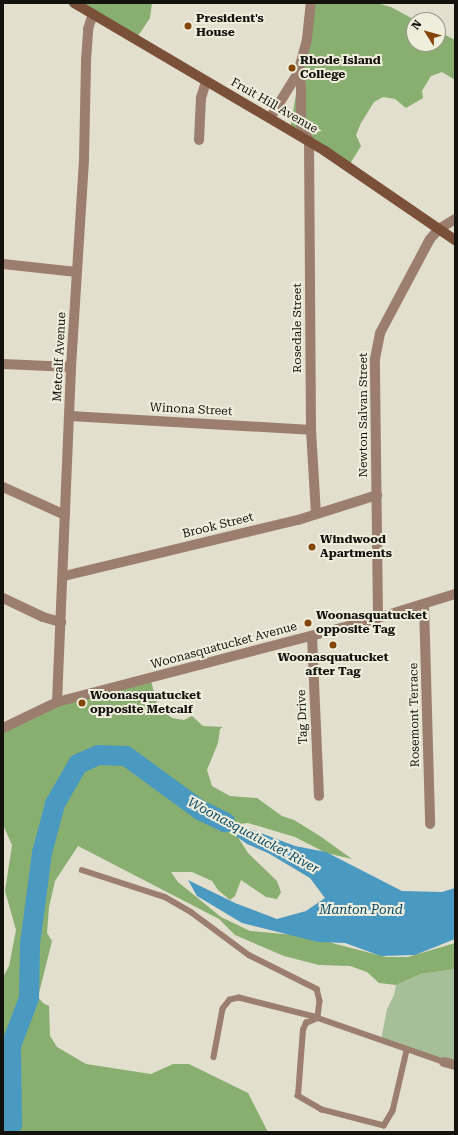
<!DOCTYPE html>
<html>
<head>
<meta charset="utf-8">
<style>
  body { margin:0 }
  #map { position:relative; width:458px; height:1135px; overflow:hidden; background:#e2dfcf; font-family:"Roboto Serif",serif }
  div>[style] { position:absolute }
  .green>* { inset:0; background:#a7bf98 }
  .forest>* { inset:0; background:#89af70 }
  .water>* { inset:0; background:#4a99c1 }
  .river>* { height:20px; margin:-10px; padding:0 10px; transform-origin:10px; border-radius:10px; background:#4a99c1 }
  .service>* { height:5.5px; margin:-2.75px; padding:0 2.75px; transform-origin:2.75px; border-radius:2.75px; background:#9c7e6e }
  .minor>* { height:10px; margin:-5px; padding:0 5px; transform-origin:5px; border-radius:5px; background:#9c7e6e }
  .tertiary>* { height:10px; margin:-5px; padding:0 5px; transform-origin:5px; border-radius:5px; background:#9c7e6e }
  .secondary>* { height:10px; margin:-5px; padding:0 5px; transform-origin:5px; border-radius:5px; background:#7a5039 }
  .dots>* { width:11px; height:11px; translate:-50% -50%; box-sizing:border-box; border:2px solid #efeddc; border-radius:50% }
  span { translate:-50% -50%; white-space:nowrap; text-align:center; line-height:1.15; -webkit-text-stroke:4px #efeddc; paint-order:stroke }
  .poi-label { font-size:12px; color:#13120d; font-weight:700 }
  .left { translate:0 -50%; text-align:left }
  .street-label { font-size:12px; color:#13120d }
  .water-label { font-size:13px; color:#084a66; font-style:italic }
  .frame { position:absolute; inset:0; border:4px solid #13120d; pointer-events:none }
  .north { position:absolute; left:406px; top:12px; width:40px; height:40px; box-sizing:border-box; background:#efeddc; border:1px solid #979589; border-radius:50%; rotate:307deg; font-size:11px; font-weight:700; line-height:16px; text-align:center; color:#13120d }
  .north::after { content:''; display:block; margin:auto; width:14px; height:18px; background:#844508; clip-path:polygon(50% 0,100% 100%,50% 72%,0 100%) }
</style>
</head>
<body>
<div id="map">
  <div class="green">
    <div style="clip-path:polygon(455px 969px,455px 1064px,381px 1040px,387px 1009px,394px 995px,396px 985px,421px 974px)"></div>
  </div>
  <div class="forest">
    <div style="clip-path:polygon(75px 3px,152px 3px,150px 18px,136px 39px)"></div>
    <div style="clip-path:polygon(311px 3px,376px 3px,391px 7px,415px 20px,414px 44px,438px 44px,438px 31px,455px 40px,455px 80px,442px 72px,431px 76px,422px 91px,423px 98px,406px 108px,395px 99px,383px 97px,374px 102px,361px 123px,356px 135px,361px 146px,350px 164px,290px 130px)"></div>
    <div style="clip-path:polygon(151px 681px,158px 707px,172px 718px,184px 720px,192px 716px,203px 726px,223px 727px,220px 729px,218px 743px,207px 770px,212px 786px,230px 796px,257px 798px,282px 816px,294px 820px,320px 836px,352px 859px,326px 853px,295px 837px,248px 823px,240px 824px,236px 834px,248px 853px,277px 881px,281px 892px,277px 899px,266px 897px,241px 880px,235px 896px,230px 900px,218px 890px,212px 881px,192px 872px,171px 872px,178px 882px,221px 917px,250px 931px,305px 936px,386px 957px,408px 957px,455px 943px,455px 969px,421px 974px,396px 985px,379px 983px,367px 972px,350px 966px,319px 965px,284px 956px,235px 935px,219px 919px,78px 846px,55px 881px,49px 907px,47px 933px,52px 941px,38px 997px,43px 1003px,49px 1006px,50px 1036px,57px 1047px,86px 1064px,151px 1074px,173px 1064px,189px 1064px,248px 1093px,268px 1132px,3px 1132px,3px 977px,9px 966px,16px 930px,5px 891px,12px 845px,3px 825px,3px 730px,62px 703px)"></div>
  </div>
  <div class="water">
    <div style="clip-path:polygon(200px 810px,295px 846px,326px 852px,402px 891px,442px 892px,455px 888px,455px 939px,415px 955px,381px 956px,345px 943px,318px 942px,242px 923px,197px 896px,188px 880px,235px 903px,277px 919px,306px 911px,325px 898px,310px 878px,268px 853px,247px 844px)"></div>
  </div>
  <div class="river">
    <div style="left:9px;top:1132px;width:9px;rotate:-69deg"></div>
    <div style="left:12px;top:1124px;width:78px;rotate:-90.7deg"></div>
    <div style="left:11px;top:1046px;width:51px;rotate:-69.4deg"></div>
    <div style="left:29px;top:998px;width:54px;rotate:-88.9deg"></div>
    <div style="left:30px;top:944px;width:92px;rotate:-82.5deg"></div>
    <div style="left:42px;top:853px;width:51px;rotate:-75.1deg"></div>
    <div style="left:55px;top:804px;width:46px;rotate:-60.1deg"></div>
    <div style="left:78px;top:764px;width:22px;rotate:-24deg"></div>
    <div style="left:98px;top:755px;width:28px;rotate:2deg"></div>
    <div style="left:126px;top:756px;width:92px;rotate:36.1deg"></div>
    <div style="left:200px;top:810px;width:28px;rotate:26deg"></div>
  </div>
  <div class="service">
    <div style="left:82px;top:870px;width:87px;rotate:18deg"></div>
    <div style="left:165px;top:897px;width:30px;rotate:30deg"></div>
    <div style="left:191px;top:912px;width:72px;rotate:36.6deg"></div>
    <div style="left:249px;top:955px;width:76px;rotate:26.6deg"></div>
    <div style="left:317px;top:989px;width:12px;rotate:76deg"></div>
    <div style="left:320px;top:1001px;width:17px;rotate:97deg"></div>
    <div style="left:318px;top:1018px;width:81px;rotate:-165.8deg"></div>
    <div style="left:239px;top:998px;width:9px;rotate:167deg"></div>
    <div style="left:230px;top:1000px;width:11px;rotate:128deg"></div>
    <div style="left:223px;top:1009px;width:49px;rotate:100.6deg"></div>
    <div style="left:407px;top:1051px;width:62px;rotate:103.1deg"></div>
    <div style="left:393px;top:1111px;width:17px;rotate:121deg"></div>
    <div style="left:384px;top:1126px;width:64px;rotate:-165.5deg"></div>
    <div style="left:322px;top:1110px;width:28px;rotate:-150deg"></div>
    <div style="left:298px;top:1096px;width:66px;rotate:-85.7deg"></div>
    <div style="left:303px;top:1030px;width:8px;rotate:-67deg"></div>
    <div style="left:306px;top:1023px;width:13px;rotate:-23deg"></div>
    <div style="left:318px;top:1018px;width:133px;rotate:19.2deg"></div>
  </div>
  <div class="minor">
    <div style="left:199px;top:140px;width:42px;rotate:-87.3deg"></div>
    <div style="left:201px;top:98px;width:17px;rotate:-73deg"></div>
    <div style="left:309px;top:141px;width:289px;rotate:89.6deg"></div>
    <div style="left:311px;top:430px;width:84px;rotate:86.6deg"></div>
    <div style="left:3px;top:264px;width:74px;rotate:6.2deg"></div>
    <div style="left:3px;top:364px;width:68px;rotate:2.5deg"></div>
    <div style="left:70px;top:416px;width:241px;rotate:3.3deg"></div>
    <div style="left:3px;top:487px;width:68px;rotate:24.3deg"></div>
    <div style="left:64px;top:576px;width:241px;rotate:-13.5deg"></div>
    <div style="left:298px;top:520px;width:83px;rotate:-17.6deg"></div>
    <div style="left:3px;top:598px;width:44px;rotate:25.4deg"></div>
    <div style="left:43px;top:617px;width:19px;rotate:16deg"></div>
    <div style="left:424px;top:604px;width:220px;rotate:88.4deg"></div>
    <div style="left:378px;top:618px;width:259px;rotate:-90.7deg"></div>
    <div style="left:375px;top:359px;width:26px;rotate:-79deg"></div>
    <div style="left:380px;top:333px;width:106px;rotate:-62deg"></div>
    <div style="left:430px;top:239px;width:13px;rotate:-48deg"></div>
    <div style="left:439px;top:229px;width:19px;rotate:-32deg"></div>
    <div style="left:312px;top:636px;width:160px;rotate:87.5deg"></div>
    <div style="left:57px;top:702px;width:335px;rotate:-87.6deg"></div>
    <div style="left:71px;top:367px;width:208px;rotate:-86.4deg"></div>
    <div style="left:84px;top:159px;width:98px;rotate:-88.8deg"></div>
    <div style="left:86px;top:61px;width:32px;rotate:-86deg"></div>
    <div style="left:88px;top:29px;width:16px;rotate:-72deg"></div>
    <div style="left:444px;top:1062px;width:11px;rotate:15deg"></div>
  </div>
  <div class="tertiary">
    <div style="left:298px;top:73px;width:13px;rotate:77deg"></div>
    <div style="left:301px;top:86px;width:39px;rotate:90deg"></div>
    <div style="left:301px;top:125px;width:18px;rotate:63deg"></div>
    <div style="left:270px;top:118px;width:53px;rotate:-58.1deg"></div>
    <div style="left:298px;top:73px;width:35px;rotate:-75deg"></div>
    <div style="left:307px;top:39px;width:36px;rotate:-84deg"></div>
    <div style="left:3px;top:728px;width:60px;rotate:-25.7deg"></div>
    <div style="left:57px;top:702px;width:321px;rotate:-14.6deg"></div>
    <div style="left:368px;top:621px;width:91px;rotate:-17.2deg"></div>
  </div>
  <div class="secondary">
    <div style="left:74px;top:3px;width:291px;rotate:30.5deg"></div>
    <div style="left:325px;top:151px;width:158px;rotate:34.4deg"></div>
  </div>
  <div class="dots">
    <div style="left:188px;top:26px;background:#844508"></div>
    <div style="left:292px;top:68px;background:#844508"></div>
    <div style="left:312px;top:547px;background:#844508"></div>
    <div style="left:308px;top:623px;background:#844508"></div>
    <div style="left:333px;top:645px;background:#844508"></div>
    <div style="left:82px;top:703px;background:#844508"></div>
  </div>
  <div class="poi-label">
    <span class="left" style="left:196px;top:26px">President's<br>House</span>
    <span class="left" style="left:300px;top:68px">Rhode Island<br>College</span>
    <span class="left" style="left:320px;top:547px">Windwood<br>Apartments</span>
    <span class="left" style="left:316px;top:623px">Woonasquatucket<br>opposite Tag</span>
    <span style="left:333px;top:665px">Woonasquatucket<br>after Tag</span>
    <span class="left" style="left:90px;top:703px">Woonasquatucket<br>opposite Metcalf</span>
  </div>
  <div class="street-label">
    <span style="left:274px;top:106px;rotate:30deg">Fruit Hill Avenue</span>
    <span style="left:298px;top:328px;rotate:-90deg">Rosedale Street</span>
    <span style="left:60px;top:357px;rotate:-87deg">Metcalf Avenue</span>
    <span style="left:191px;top:410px;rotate:3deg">Winona Street</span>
    <span style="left:364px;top:415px;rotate:-90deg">Newton Salvan Street</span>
    <span style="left:218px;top:526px;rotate:-14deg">Brook Street</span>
    <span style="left:224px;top:646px;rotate:-15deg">Woonasquatucket Avenue</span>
    <span style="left:415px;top:715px;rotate:-91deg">Rosemont Terrace</span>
    <span style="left:303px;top:717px;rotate:-92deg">Tag Drive</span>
  </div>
  <div class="water-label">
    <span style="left:253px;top:836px;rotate:28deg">Woonasquatucket River</span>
    <span style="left:361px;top:910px">Manton Pond</span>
  </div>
  <div class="frame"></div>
  <div class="north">N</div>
</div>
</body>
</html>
